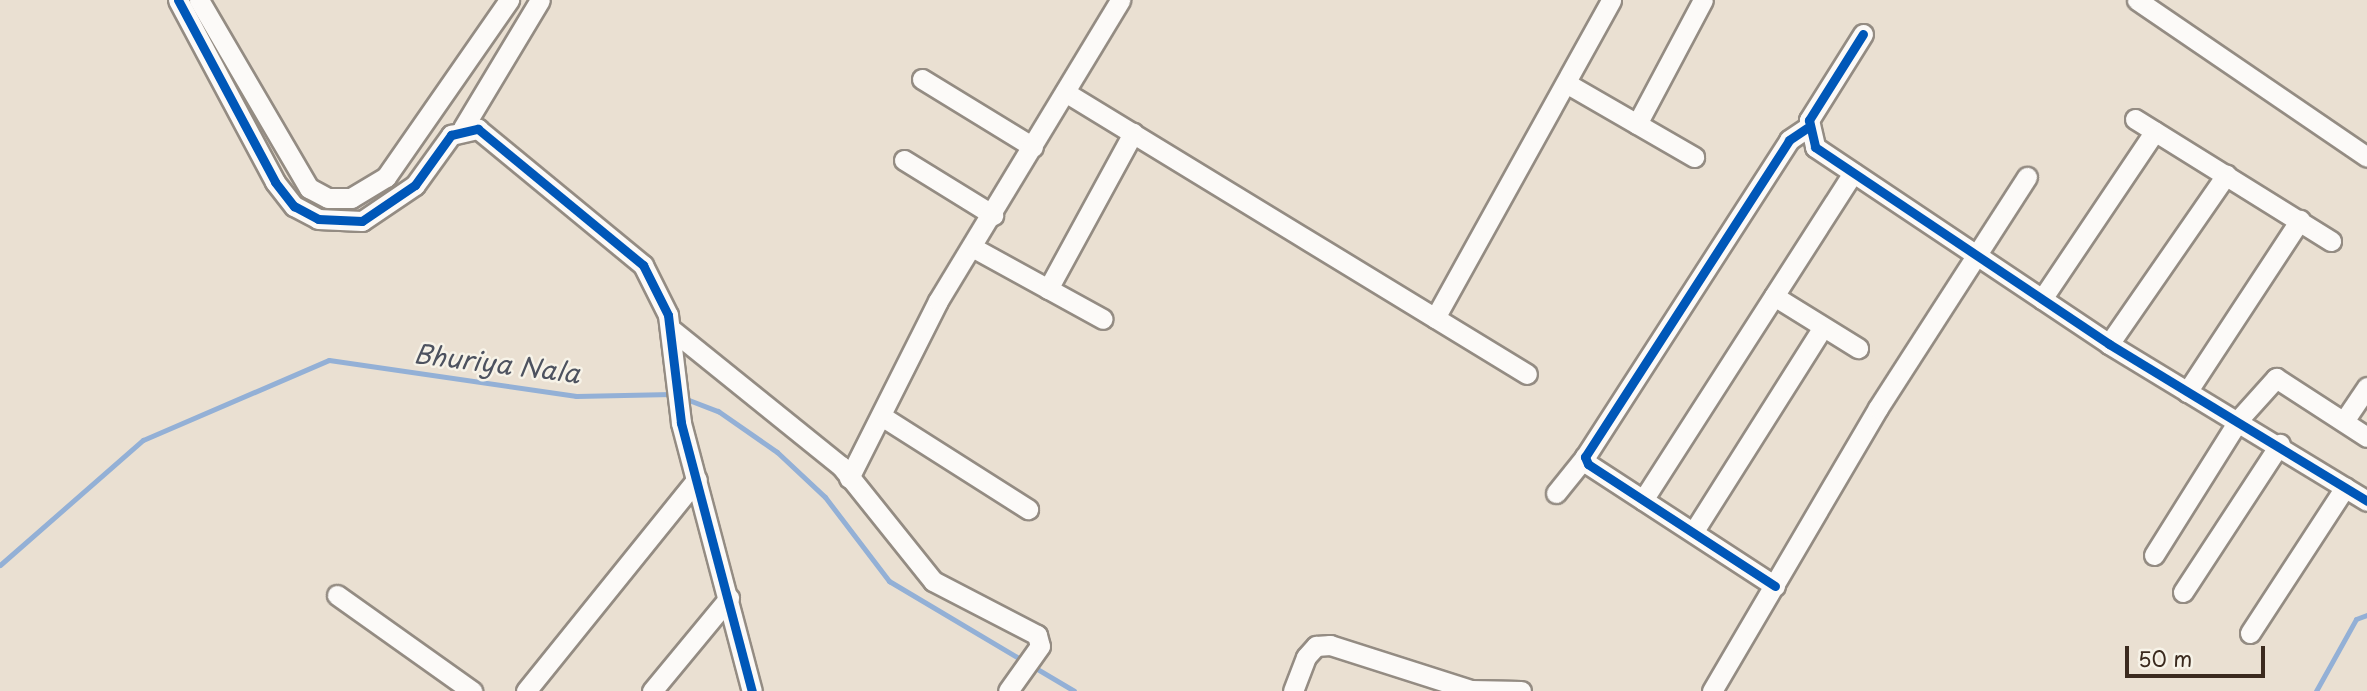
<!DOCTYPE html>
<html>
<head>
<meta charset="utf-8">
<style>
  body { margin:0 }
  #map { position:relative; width:2367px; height:691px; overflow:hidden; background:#eae0d2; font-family:"Playpen Sans",sans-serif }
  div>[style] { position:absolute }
  .stream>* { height:5px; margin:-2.5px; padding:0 2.5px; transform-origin:2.5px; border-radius:2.5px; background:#93b0d6 }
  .roads { filter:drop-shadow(2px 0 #948c83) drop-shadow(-2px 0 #948c83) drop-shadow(0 2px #948c83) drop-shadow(0 -2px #948c83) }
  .minor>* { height:19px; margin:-9.5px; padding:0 9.5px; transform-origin:9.5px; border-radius:9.5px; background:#fcfaf8 }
  .cycleway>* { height:9px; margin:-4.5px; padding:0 4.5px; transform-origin:4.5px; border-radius:4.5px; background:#0057b8 }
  span { translate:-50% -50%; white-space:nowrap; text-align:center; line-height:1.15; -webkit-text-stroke:5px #f7f3e8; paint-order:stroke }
  .water-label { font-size:26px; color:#4d525f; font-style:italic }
  .scale { position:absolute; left:2125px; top:646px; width:140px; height:32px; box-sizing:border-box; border:4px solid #3b2a1e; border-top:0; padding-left:9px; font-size:21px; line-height:24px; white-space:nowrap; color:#3b2a1e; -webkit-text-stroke:5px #f7f3e8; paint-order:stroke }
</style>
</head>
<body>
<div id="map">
  <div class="stream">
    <div style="left:681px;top:397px;width:40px;rotate:21deg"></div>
    <div style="left:718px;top:411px;width:72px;rotate:34.8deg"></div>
    <div style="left:777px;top:452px;width:66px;rotate:43.2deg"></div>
    <div style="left:825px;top:497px;width:106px;rotate:52.7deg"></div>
    <div style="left:889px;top:581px;width:215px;rotate:30.7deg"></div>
    <div style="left:0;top:565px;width:190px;rotate:-41.2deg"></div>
    <div style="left:143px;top:440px;width:202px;rotate:-23.3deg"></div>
    <div style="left:329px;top:360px;width:250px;rotate:8.3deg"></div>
    <div style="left:576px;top:396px;width:96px;rotate:-1.2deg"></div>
    <div style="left:2316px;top:691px;width:82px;rotate:-60.9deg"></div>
    <div style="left:2356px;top:619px;width:12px;rotate:-20deg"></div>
  </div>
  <div class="roads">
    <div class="minor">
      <div style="left:178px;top:0;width:206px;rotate:61.9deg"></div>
      <div style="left:275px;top:182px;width:31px;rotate:52deg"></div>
      <div style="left:294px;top:206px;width:27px;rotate:28deg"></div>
      <div style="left:318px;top:219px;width:44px;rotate:2.6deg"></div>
      <div style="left:362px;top:221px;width:64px;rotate:-34.2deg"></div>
      <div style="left:415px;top:185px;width:62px;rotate:-54.2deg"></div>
      <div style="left:451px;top:135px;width:28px;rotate:-13deg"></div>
      <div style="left:478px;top:129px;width:214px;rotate:39.5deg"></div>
      <div style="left:643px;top:265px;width:56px;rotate:63.4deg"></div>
      <div style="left:668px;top:315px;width:109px;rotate:83.1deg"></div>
      <div style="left:681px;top:423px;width:277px;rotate:75.2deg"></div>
      <div style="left:199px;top:0;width:218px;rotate:59.7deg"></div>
      <div style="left:309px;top:188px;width:21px;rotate:28deg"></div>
      <div style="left:328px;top:198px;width:23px"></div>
      <div style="left:351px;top:198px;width:41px;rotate:-31deg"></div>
      <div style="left:386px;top:177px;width:216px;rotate:-55.2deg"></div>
      <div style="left:2137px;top:0;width:278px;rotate:34.3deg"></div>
      <div style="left:1863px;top:34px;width:102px;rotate:122.1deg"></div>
      <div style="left:1809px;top:120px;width:28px;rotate:77deg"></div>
      <div style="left:1815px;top:147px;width:354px;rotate:33.8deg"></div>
      <div style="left:2109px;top:344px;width:302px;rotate:31.3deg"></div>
      <div style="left:922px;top:79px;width:130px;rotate:31.5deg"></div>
      <div style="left:1566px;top:83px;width:148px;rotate:30deg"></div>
      <div style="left:1065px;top:92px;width:541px;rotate:31.4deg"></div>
      <div style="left:2135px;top:119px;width:231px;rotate:31.9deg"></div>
      <div style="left:1637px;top:124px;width:140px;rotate:-62deg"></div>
      <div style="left:463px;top:128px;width:149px;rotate:-59deg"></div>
      <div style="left:904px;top:160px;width:105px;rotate:31.7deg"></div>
      <div style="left:972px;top:247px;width:149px;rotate:28.8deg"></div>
      <div style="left:1048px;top:289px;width:178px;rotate:-61.4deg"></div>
      <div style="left:1774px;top:296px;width:99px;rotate:31.8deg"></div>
      <div style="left:2042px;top:299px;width:202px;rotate:-56.1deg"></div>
      <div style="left:1435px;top:318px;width:363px;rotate:-61deg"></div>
      <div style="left:671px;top:329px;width:218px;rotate:38.9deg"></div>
      <div style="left:841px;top:466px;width:147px;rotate:51.3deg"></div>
      <div style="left:933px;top:581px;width:117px;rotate:27.4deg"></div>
      <div style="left:1037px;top:635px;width:11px;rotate:75deg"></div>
      <div style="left:1040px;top:646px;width:55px;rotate:125.4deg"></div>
      <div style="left:2109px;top:344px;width:206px;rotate:-55.3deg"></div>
      <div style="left:2187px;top:392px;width:206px;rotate:-56.7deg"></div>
      <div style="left:883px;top:417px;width:172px;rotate:32.4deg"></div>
      <div style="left:2344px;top:421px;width:41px;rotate:-55.9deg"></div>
      <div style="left:849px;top:478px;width:198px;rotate:-63.3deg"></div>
      <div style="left:938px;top:301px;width:352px;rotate:-58.8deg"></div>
      <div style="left:1556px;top:493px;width:46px;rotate:-51.1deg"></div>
      <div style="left:1643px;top:500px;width:389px;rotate:-57.3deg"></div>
      <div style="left:1694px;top:531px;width:241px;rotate:-57.7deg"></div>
      <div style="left:2154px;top:555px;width:162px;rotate:-57.9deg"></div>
      <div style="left:2240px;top:418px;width:54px;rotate:-48deg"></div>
      <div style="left:2276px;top:378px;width:108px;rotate:33deg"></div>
      <div style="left:1775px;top:586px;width:223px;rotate:-146.9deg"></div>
      <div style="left:1588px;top:464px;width:8px;rotate:-113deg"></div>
      <div style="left:1585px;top:457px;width:377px;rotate:-57.2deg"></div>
      <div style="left:1789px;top:140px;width:22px;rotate:-34deg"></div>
      <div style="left:2183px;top:592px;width:177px;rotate:-56.8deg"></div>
      <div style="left:337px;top:595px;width:166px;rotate:35.4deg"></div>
      <div style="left:2250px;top:633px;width:174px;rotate:-56.9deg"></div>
      <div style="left:526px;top:691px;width:272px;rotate:-51.1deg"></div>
      <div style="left:652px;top:691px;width:121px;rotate:-50.4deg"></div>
      <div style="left:1293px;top:691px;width:36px;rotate:-69deg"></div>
      <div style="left:1306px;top:657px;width:15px;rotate:-48deg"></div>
      <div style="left:1316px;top:646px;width:14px;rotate:-4deg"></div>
      <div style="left:1330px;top:645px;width:148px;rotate:17.7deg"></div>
      <div style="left:1471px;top:690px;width:50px;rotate:1.1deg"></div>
      <div style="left:1712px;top:691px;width:328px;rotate:-59.6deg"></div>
      <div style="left:1878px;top:408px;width:275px;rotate:-57.2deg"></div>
    </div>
  </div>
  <div class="cycleway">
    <div style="left:178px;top:0;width:206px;rotate:61.9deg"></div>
    <div style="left:275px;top:182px;width:31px;rotate:52deg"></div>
    <div style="left:294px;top:206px;width:27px;rotate:28deg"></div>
    <div style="left:318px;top:219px;width:44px;rotate:2.6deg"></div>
    <div style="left:362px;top:221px;width:64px;rotate:-34.2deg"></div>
    <div style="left:415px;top:185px;width:62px;rotate:-54.2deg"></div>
    <div style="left:451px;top:135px;width:28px;rotate:-13deg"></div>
    <div style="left:478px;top:129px;width:214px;rotate:39.5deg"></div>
    <div style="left:643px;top:265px;width:56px;rotate:63.4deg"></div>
    <div style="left:668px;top:315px;width:109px;rotate:83.1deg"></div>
    <div style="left:681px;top:423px;width:277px;rotate:75.2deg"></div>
    <div style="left:1863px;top:34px;width:102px;rotate:122.1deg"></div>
    <div style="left:1809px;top:120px;width:28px;rotate:77deg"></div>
    <div style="left:1815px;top:147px;width:354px;rotate:33.8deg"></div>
    <div style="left:2109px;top:344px;width:302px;rotate:31.3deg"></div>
    <div style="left:1775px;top:586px;width:223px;rotate:-146.9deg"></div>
    <div style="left:1588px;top:464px;width:8px;rotate:-113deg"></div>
    <div style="left:1585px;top:457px;width:377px;rotate:-57.2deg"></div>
    <div style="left:1789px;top:140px;width:22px;rotate:-34deg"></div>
  </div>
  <div class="water-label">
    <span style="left:497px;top:363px;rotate:7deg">Bhuriya Nala</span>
  </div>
  <div class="scale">50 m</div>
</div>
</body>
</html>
